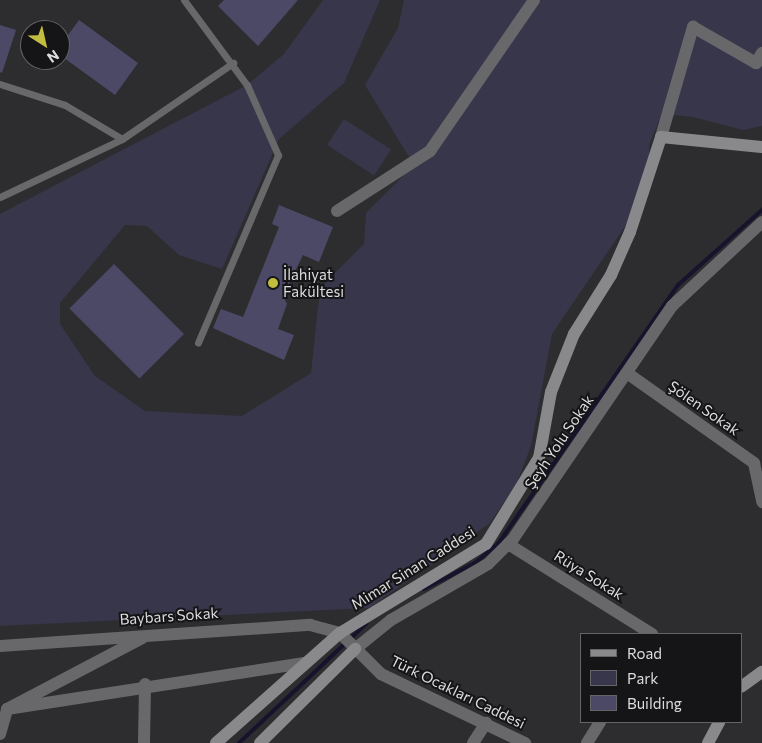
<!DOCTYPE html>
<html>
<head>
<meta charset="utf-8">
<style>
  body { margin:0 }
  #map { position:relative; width:762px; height:743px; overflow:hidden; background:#2d2d30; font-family:Commissioner,sans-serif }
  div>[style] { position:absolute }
  .green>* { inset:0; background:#37364b; transform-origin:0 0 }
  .stream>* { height:4px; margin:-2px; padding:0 2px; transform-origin:2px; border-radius:2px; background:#16132c }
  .building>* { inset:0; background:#4b4966; transform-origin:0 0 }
  .lane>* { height:7px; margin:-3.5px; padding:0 3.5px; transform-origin:3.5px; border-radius:3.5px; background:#68686a }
  .street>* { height:12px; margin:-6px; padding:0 6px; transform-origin:6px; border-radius:6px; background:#68686a }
  .secondary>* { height:12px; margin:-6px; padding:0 6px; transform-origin:6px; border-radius:6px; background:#89898c }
  .dots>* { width:14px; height:14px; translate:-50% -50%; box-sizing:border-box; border:2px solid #151517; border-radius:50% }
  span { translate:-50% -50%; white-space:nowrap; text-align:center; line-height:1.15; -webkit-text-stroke:4px #151517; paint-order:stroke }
  .poi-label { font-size:15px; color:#dddddf }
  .left { translate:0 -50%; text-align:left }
  .street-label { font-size:15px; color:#dddddf }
  .legend { position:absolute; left:580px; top:633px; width:162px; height:90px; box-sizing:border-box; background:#151517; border:1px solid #656567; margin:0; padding:6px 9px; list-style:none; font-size:15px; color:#dddddf }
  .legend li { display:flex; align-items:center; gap:10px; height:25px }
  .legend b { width:25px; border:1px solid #656567 }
  .north { position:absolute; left:20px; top:20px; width:50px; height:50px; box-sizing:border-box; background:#151517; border:1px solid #656567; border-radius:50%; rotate:145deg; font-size:14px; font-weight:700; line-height:20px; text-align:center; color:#dddddf }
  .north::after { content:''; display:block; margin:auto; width:18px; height:22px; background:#c2bd3f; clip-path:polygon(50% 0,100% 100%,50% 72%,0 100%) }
</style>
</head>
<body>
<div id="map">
  <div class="green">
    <div style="clip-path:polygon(323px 0,380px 0,344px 83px,279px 139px,222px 269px,179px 255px,147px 226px,125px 225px,60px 303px,60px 324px,95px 376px,145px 411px,242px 416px,311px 373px,320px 288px,364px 244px,366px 213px,414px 165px,365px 85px,398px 28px,404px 0,762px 0,762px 126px,743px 130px,693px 117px,662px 114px,649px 145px,651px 188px,552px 334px,531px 446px,516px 485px,490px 523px,369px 608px,0 626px,0 214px,247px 85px,284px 54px)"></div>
    <div style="left:344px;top:119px;width:56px;height:31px;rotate:33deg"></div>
  </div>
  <div class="stream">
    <div style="left:424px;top:589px;width:57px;rotate:-27deg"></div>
    <div style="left:475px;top:563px;width:30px;rotate:-40deg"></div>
    <div style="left:498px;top:544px;width:315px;rotate:-55.2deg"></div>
    <div style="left:678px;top:285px;width:113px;rotate:-41.8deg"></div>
    <div style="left:239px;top:743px;width:175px;rotate:-43.2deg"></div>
  </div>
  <div class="building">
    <div style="clip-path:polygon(224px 0,298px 0,258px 46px,218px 6px)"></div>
    <div style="clip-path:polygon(79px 20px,138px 63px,115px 95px,60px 55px,60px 46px)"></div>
    <div style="clip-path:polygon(0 25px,16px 30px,2px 73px,0 72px)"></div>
    <div style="clip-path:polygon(279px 205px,333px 227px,319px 262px,303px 255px,283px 296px,287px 304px,278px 329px,294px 335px,284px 360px,213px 328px,221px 309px,243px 317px,279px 227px,272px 224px)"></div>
    <div style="left:114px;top:264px;width:99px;height:63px;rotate:45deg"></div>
  </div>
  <div class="lane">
    <div style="left:184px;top:0;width:106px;rotate:53.5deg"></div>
    <div style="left:247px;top:85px;width:77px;rotate:66.1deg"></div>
    <div style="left:278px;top:155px;width:204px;rotate:113.1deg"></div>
    <div style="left:0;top:84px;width:68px;rotate:17.9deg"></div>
    <div style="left:65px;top:105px;width:66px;rotate:30.8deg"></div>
    <div style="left:0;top:197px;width:135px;rotate:-25.4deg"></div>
    <div style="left:122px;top:139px;width:135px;rotate:-34.4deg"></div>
  </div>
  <div class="street">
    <div style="left:661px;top:137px;width:115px;rotate:-73.8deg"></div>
    <div style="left:693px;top:27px;width:73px;rotate:29.7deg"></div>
    <div style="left:756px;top:63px;width:12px;rotate:-59deg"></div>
    <div style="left:337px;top:211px;width:111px;rotate:-32.8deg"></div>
    <div style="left:430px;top:151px;width:183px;rotate:-55.4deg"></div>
    <div style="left:627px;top:373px;width:156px;rotate:35.3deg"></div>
    <div style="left:754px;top:463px;width:40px;rotate:78deg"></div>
    <div style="left:508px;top:544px;width:170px;rotate:32deg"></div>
    <div style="left:0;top:646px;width:311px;rotate:-3.9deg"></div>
    <div style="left:310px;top:625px;width:31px;rotate:15deg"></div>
    <div style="left:340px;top:633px;width:58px;rotate:45deg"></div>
    <div style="left:381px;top:674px;width:160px;rotate:25.6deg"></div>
    <div style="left:355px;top:649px;width:46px;rotate:-38.9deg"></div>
    <div style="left:391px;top:620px;width:112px;rotate:-30deg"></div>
    <div style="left:488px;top:564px;width:35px;rotate:-45deg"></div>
    <div style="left:513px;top:539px;width:282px;rotate:-55.7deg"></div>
    <div style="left:672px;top:306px;width:123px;rotate:-43deg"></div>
    <div style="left:7px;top:709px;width:301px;rotate:-8.8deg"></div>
    <div style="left:0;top:734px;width:26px;rotate:-74deg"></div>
    <div style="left:7px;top:709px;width:153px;rotate:-27.7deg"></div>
    <div style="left:144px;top:743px;width:59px;rotate:-89deg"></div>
    <div style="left:473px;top:743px;width:24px;rotate:-57deg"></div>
    <div style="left:587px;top:743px;width:25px;rotate:-58deg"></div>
  </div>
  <div class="secondary">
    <div style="left:741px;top:687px;width:26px;rotate:-36deg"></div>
    <div style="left:216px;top:743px;width:166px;rotate:-41.6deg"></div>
    <div style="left:340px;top:633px;width:171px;rotate:-31.4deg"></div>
    <div style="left:486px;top:544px;width:101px;rotate:-58.4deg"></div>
    <div style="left:539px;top:458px;width:67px;rotate:-79.7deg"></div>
    <div style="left:551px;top:392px;width:62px;rotate:-68.4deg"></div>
    <div style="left:574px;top:334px;width:70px;rotate:-57.9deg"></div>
    <div style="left:611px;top:275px;width:47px;rotate:-66.2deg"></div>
    <div style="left:630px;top:232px;width:100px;rotate:-71.9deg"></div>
    <div style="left:661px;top:137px;width:101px;rotate:5.7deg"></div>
    <div style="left:260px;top:743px;width:134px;rotate:-44.7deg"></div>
    <div style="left:708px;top:743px;width:24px;rotate:-62deg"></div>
  </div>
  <div class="dots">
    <div style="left:273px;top:283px;background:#c2bd3f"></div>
  </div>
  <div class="poi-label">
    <span class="left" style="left:283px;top:283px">İlahiyat<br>Fakültesi</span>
  </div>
  <div class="street-label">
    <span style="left:704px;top:408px;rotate:35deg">Şölen Sokak</span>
    <span style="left:559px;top:442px;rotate:-56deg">Şeyh Yolu Sokak</span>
    <span style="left:413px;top:568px;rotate:-32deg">Mimar Sinan Caddesi</span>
    <span style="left:589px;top:575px;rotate:32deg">Rüya Sokak</span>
    <span style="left:169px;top:616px;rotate:-4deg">Baybars Sokak</span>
    <span style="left:458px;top:692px;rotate:26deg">Türk Ocakları Caddesi</span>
  </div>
  <ul class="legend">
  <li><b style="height:6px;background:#89898c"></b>Road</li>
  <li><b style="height:14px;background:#37364b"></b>Park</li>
  <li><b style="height:14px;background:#4b4966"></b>Building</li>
  </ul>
  <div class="north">N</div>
</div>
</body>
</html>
